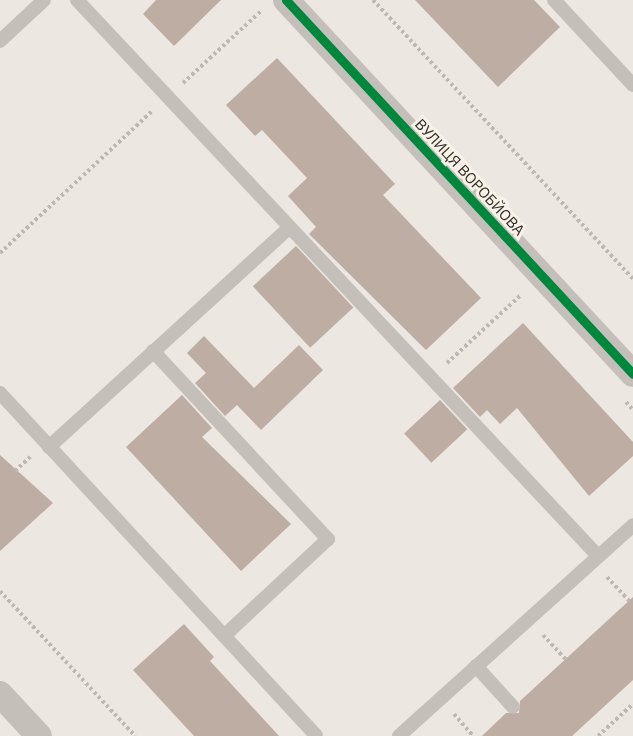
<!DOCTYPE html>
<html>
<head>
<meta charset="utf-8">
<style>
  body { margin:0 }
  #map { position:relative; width:633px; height:736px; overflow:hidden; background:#ece7e0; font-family:"IBM Plex Sans",sans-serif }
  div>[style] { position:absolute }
  .building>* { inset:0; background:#beada3; transform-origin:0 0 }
  .path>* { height:4px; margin-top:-2px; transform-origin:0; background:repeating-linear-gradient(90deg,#beb8b2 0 3px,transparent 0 6px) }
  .lane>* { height:14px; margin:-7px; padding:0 7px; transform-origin:7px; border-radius:7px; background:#c5bfb9 }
  .street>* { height:26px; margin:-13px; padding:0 13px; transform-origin:13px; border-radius:13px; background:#c5bfb9 }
  .cycleway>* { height:9px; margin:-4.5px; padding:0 4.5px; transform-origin:4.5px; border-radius:4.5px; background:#00873e }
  span { translate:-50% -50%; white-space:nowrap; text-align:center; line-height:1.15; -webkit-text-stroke:6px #f8f2e8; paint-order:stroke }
  .street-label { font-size:15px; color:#352d28 }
</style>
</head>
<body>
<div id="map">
  <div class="building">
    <div style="clip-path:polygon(156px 0,221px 0,174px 46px,143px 14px)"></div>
    <div style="clip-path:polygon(415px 0,534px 0,560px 27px,498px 87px)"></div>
    <div style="clip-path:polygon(277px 58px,395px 184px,383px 195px,481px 298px,426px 350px,309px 234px,316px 227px,288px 196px,307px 178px,262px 130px,255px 136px,226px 105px)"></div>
    <div style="left:296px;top:246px;width:84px;height:59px;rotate:47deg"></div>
    <div style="clip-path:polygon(523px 323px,633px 442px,633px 456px,589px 496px,517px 408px,500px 424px,487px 410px,480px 417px,453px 388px)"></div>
    <div style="clip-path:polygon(204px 336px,254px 388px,299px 345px,323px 370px,261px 430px,237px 405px,225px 416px,195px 383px,206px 373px,187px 353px)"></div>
    <div style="clip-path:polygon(182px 395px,212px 428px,202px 437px,291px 524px,241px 571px,126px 447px)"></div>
    <div style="left:440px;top:400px;width:40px;height:49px;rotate:47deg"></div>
    <div style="clip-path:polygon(0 455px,53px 503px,0 551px)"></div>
    <div style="clip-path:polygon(633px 597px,633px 680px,572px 736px,482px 736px,506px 713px,519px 713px,520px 701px)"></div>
    <div style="clip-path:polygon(184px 624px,214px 657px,210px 661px,279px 736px,194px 736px,133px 670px)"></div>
  </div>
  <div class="path">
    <div style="left:373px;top:0;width:381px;rotate:47deg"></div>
    <div style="left:183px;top:83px;width:106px;rotate:-42.7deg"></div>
    <div style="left:0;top:253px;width:207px;rotate:-43deg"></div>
    <div style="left:447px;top:363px;width:100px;rotate:-42.6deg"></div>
    <div style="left:626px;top:402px;width:11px;rotate:49deg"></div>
    <div style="left:15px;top:471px;width:21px;rotate:-43deg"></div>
    <div style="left:607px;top:577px;width:33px;rotate:47deg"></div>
    <div style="left:0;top:591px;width:198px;rotate:47deg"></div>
    <div style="left:543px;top:635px;width:33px;rotate:47deg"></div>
    <div style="left:454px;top:714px;width:29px;rotate:49deg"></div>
    <div style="left:598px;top:736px;width:47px;rotate:-42.4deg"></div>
  </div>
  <div class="lane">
    <div style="left:77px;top:0;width:762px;rotate:46.86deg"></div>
    <div style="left:554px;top:0;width:116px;rotate:47.1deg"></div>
    <div style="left:0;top:41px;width:60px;rotate:-43deg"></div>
    <div style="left:153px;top:351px;width:257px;rotate:47.1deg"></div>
    <div style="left:328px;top:539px;width:142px;rotate:137deg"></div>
    <div style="left:0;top:393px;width:466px;rotate:47.3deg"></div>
    <div style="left:49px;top:447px;width:326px;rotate:-42.4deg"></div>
    <div style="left:476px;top:666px;width:55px;rotate:47.9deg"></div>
    <div style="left:399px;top:736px;width:315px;rotate:-42deg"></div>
  </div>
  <div class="street">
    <div style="left:286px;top:0;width:510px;rotate:47.14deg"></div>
    <div style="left:0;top:694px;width:57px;rotate:47.1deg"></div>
  </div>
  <div class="cycleway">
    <div style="left:286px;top:0;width:510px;rotate:47.14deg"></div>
  </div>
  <div class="street-label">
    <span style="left:470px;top:177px;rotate:47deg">ВУЛИЦЯ ВОРОБЙОВА</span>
  </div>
</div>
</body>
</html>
